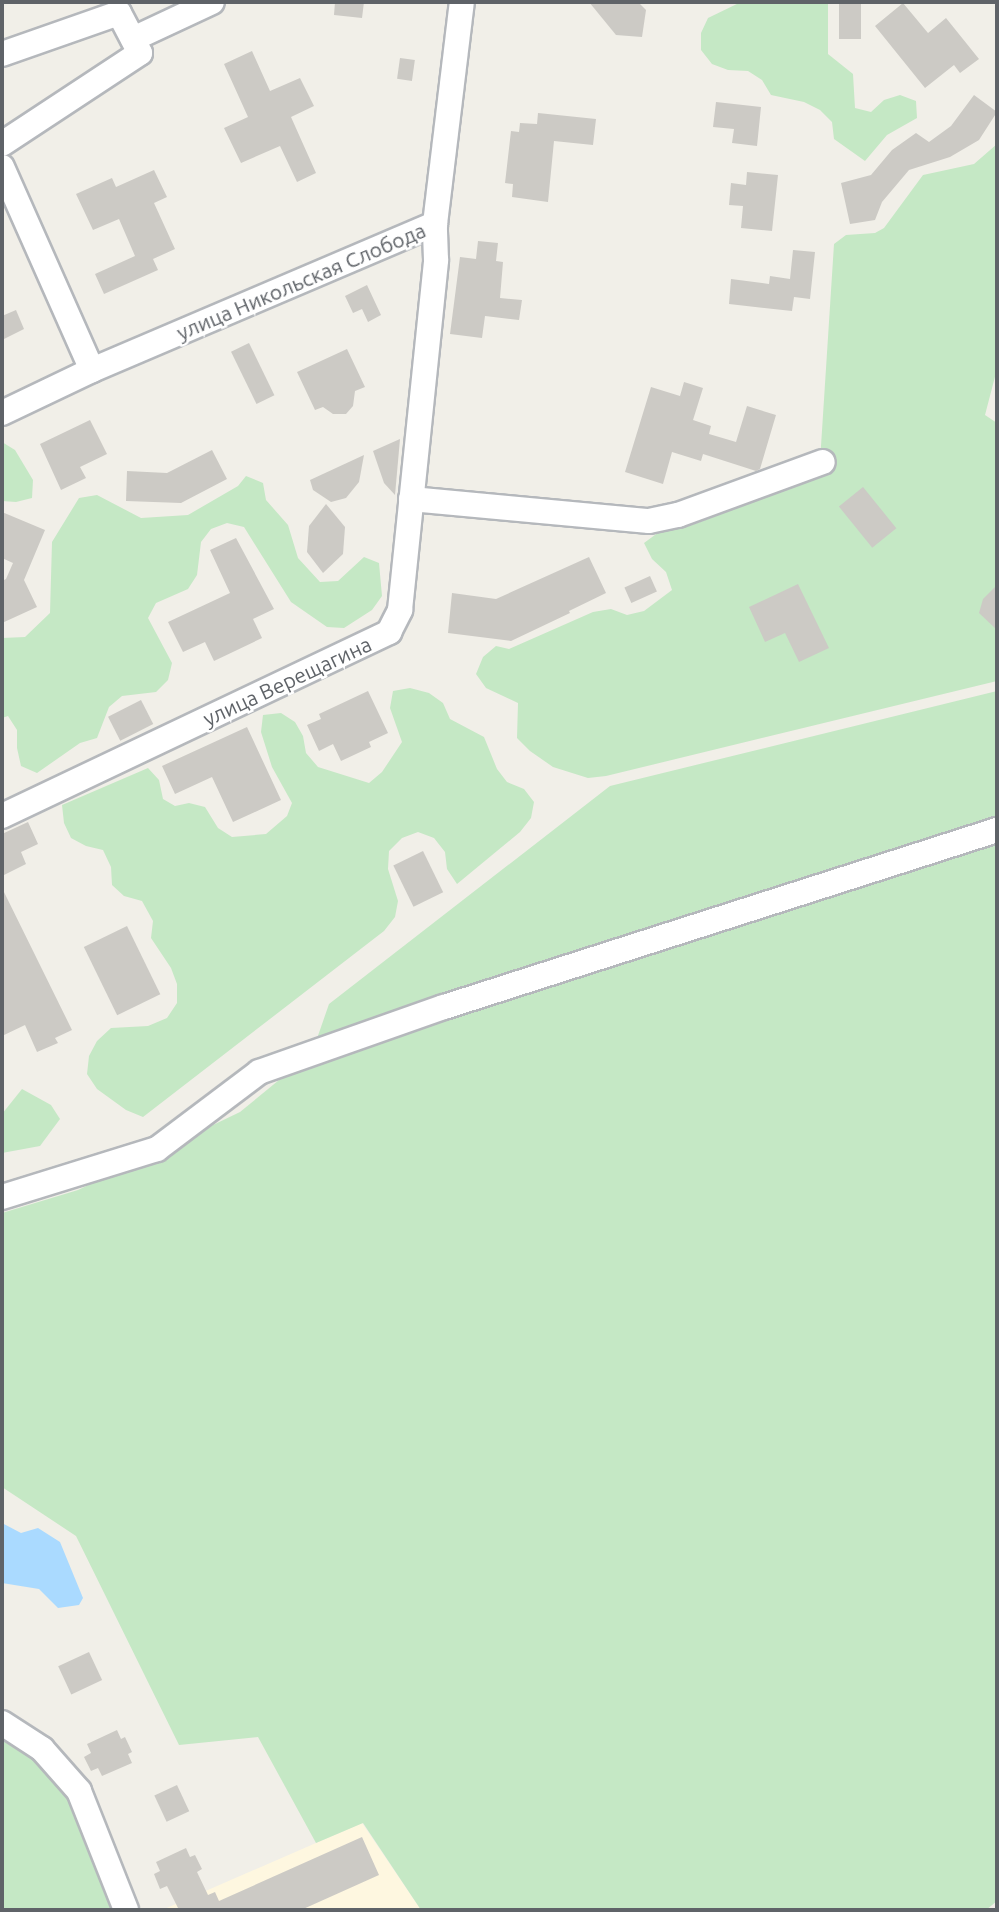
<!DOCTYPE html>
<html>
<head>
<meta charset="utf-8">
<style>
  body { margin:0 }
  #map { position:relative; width:999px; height:1912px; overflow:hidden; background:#f1efe8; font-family:Ubuntu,sans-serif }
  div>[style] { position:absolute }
  .commercial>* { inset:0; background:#fef7e0 }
  .green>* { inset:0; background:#c5e8c5 }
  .water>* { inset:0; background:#aadaff }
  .building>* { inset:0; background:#cccac5; transform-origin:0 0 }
  .roads { filter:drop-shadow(2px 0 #b5b8bc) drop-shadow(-2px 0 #b5b8bc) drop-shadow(0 2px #b5b8bc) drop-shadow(0 -2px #b5b8bc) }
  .minor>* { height:24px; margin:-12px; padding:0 12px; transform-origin:12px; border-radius:12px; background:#fff }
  span { translate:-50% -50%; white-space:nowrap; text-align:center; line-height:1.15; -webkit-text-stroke:5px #fff; paint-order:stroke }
  .street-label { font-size:21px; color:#5f6368 }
  .frame { position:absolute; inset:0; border:4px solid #5f6368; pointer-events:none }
</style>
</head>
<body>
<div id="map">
  <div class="commercial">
    <div style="clip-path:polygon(362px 1823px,421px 1910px,162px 1910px,316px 1843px)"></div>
  </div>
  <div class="green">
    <div style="clip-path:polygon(741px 2px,828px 2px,828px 54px,853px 74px,855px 108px,871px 112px,884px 100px,900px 95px,916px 101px,917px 118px,887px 135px,865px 161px,834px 139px,832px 122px,820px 110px,804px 102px,771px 95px,762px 80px,748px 71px,728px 70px,712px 64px,701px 50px,701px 33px,708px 18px)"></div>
    <div style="clip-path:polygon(997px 144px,997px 369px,985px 415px,997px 423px,997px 681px,606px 776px,588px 778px,553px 767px,530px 751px,517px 738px,518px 703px,486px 688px,476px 674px,483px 657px,496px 646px,509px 649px,593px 612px,611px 609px,627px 615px,644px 611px,672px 590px,666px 572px,652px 559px,644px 543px,659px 532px,692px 525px,819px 477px,834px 244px,846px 235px,875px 233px,884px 228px,923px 175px,974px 164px)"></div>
    <div style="clip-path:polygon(2px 442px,15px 450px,33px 480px,32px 498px,16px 502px,2px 501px)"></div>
    <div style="clip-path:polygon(246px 476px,263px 483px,266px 500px,288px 525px,298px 558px,320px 582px,338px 581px,364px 557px,379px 563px,382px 596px,372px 610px,344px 628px,327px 627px,291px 602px,244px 527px,227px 523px,211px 529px,201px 542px,197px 575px,188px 589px,156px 603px,148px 618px,172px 663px,168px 680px,156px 692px,122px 696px,109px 707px,97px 738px,80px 743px,37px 773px,21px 766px,17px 748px,17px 730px,8px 716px,2px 718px,2px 638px,25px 637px,50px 613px,52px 542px,79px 498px,97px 495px,141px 518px,188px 515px,238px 486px)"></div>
    <div style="clip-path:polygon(410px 688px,429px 693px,443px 703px,450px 719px,484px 737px,497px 769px,507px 782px,524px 789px,534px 802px,531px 818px,520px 832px,457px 884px,447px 869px,445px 852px,434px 838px,418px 832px,402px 838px,389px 851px,388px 869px,398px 901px,395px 917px,384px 931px,143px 1117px,126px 1110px,97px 1089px,87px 1074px,89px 1056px,97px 1041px,111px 1028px,148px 1026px,167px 1018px,177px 1003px,177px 984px,171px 968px,151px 938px,153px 921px,142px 901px,124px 896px,112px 885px,111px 867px,103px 850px,86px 846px,71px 838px,64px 823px,62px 805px,148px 768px,159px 780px,163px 799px,175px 806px,189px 803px,205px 807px,218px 828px,232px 837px,266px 834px,287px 816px,292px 803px,272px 767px,261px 732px,263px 715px,281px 713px,295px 722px,303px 736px,306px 753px,318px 767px,369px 783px,382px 772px,402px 742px,390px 708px,393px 691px)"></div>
    <div style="clip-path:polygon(997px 691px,997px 1901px,986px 1910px,421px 1910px,363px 1823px,316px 1843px,258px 1737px,179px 1745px,76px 1536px,2px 1487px,2px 1213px,78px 1190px,240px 1112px,312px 1053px,329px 1004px,610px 786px)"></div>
    <div style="clip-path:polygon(22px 1089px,51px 1105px,60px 1119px,40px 1146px,2px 1153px,2px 1114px)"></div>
    <div style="clip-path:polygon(2px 1740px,39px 1763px,63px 1788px,113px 1907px,110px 1910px,2px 1910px)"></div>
  </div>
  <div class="water">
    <div style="clip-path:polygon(2px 1523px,21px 1533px,38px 1528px,60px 1542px,83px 1598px,79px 1605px,58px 1608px,39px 1589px,2px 1583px)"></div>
  </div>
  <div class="building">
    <div style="clip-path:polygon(335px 2px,364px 2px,362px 18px,334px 15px)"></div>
    <div style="clip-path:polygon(589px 2px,638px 2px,646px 10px,642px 37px,616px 35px)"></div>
    <div style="left:839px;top:2px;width:22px;height:37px"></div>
    <div style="clip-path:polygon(903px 3px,928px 33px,946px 18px,979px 59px,960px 73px,954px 65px,925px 88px,875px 26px)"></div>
    <div style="clip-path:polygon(252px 51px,270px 91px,300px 78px,314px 106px,291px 117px,316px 173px,297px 182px,280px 146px,241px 163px,224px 128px,248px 117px,224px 64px)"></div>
    <div style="left:400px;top:58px;width:15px;height:21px;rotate:8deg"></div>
    <div style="clip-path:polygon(974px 95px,997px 112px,979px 140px,950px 157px,909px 170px,882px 202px,875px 220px,850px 224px,841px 183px,871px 175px,892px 150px,916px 133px,929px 142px,951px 126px)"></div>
    <div style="clip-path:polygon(716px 102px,761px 107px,757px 146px,732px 143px,734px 129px,713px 127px)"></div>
    <div style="clip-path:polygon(538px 113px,596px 119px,593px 145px,554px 141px,548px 202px,512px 197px,513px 184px,505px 183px,511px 131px,519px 132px,520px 123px,537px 124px)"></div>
    <div style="clip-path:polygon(154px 170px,167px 197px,154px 203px,175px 249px,153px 259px,158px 270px,104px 294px,95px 274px,135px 256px,119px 219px,93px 230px,76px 194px,112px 178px,116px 187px)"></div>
    <div style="clip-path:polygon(747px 172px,778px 175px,772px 231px,741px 228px,743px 206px,729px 205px,731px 183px,746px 185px)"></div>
    <div style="clip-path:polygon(478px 241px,498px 243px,496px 261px,503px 262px,500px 298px,522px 300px,519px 320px,485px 316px,482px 338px,450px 334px,460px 257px,476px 259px)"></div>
    <div style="clip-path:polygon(793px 250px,815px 252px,810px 299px,794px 297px,792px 311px,729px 304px,731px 279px,769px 284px,770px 276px,790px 279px)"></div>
    <div style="clip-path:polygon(367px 285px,381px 315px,368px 322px,362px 309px,353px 313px,345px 296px)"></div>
    <div style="clip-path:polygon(16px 310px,24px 329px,2px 340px,2px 316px)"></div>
    <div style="left:249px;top:343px;width:58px;height:20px;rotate:64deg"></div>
    <div style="clip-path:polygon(347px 349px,365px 387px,355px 391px,353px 406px,346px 414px,333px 414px,323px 407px,315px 410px,297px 372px)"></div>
    <div style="clip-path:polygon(684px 382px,703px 388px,693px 420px,711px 426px,709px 434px,736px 442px,747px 406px,776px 415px,760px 469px,756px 471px,703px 454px,701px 461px,672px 452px,663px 484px,625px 472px,651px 387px,680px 396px)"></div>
    <div style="clip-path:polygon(90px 420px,107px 454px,80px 467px,86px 478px,61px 490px,40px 444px)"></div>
    <div style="clip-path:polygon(400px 439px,395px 495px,384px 483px,373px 451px)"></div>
    <div style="clip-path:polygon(212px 450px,227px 479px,181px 503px,126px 501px,127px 471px,167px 473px)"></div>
    <div style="clip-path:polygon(364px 455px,359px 482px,346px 498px,331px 502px,313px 490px,310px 480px)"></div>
    <div style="left:863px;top:487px;width:53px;height:31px;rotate:51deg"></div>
    <div style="clip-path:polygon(326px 504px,345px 527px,343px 554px,323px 573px,307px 552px,309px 526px)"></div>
    <div style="clip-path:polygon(2px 512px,45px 530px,24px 580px,37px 607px,2px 623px,2px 581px,6px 579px,13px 563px,2px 558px)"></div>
    <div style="clip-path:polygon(236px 538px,274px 609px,253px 619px,262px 638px,214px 661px,205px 642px,183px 652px,168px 622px,230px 593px,210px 550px)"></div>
    <div style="clip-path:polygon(589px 557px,606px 593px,569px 611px,570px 613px,511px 641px,448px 633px,452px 593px,496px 599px)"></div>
    <div style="left:650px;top:576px;width:17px;height:28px;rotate:66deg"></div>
    <div style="clip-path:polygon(798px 584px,829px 648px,799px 662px,785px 633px,765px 642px,749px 607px)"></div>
    <div style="clip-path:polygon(997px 585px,997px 630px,979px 613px,983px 599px)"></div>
    <div style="clip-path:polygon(368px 691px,388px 733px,369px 742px,371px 747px,341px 761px,333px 744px,319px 751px,307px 725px,321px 719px,319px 714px)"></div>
    <div style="left:141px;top:700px;width:27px;height:37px;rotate:63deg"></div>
    <div style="clip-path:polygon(247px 727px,281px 800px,233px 822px,212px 777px,175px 794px,162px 766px)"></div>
    <div style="clip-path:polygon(28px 822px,38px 844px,21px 852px,26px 864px,2px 876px,2px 834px)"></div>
    <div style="left:423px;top:851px;width:46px;height:33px;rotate:64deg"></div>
    <div style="clip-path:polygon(2px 888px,72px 1030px,55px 1038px,58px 1043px,37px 1052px,25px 1025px,2px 1036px)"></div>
    <div style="left:127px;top:926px;width:76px;height:48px;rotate:64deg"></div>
    <div style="left:89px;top:1652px;width:31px;height:34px;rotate:65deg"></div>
    <div style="clip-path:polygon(117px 1730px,121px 1739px,125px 1737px,132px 1752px,128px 1754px,132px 1763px,102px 1776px,98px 1768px,91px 1771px,84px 1757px,91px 1753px,87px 1744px)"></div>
    <div style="left:177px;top:1785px;width:29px;height:25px;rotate:65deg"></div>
    <div style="clip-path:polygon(362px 1837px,379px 1875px,301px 1910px,179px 1910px,167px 1886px,160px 1889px,154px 1874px,160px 1871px,156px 1862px,186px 1848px,190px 1857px,195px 1855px,202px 1869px,197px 1872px,208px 1895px,215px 1892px,219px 1901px)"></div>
  </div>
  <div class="roads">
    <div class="minor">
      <div style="left:133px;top:39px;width:87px;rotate:-25.1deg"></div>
      <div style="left:2px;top:54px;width:124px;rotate:-19.3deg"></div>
      <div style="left:119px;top:13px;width:45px;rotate:62.3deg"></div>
      <div style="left:140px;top:53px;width:165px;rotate:146.6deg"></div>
      <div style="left:2px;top:167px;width:222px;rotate:66.1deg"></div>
      <div style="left:2px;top:413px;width:100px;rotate:-25.5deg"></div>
      <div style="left:92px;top:370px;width:373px;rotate:-23.1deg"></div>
      <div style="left:435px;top:224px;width:224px;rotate:-83.1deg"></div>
      <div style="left:411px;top:499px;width:239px;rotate:5.3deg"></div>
      <div style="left:649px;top:521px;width:30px;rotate:-12deg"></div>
      <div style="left:678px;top:515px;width:154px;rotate:-20.1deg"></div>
      <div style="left:2px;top:816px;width:429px;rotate:-25.4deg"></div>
      <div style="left:389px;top:632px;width:25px;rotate:-63deg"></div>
      <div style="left:400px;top:610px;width:352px;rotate:-84.1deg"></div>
      <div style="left:436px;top:260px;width:36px;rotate:-92deg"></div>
      <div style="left:2px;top:1197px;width:162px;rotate:-17.2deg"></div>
      <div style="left:157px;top:1149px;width:128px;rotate:-37deg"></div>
      <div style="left:259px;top:1072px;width:196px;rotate:-19.4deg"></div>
      <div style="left:444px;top:1007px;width:581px;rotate:-17.75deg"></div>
      <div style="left:2px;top:1723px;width:48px;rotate:33deg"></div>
      <div style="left:42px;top:1749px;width:56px;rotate:48.6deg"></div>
      <div style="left:79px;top:1791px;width:128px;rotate:68.4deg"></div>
    </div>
  </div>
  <div class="street-label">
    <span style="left:301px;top:281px;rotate:-23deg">улица Никольская Слобода</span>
    <span style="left:287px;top:681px;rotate:-25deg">улица Верещагина</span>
  </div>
  <div class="frame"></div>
</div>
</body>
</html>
